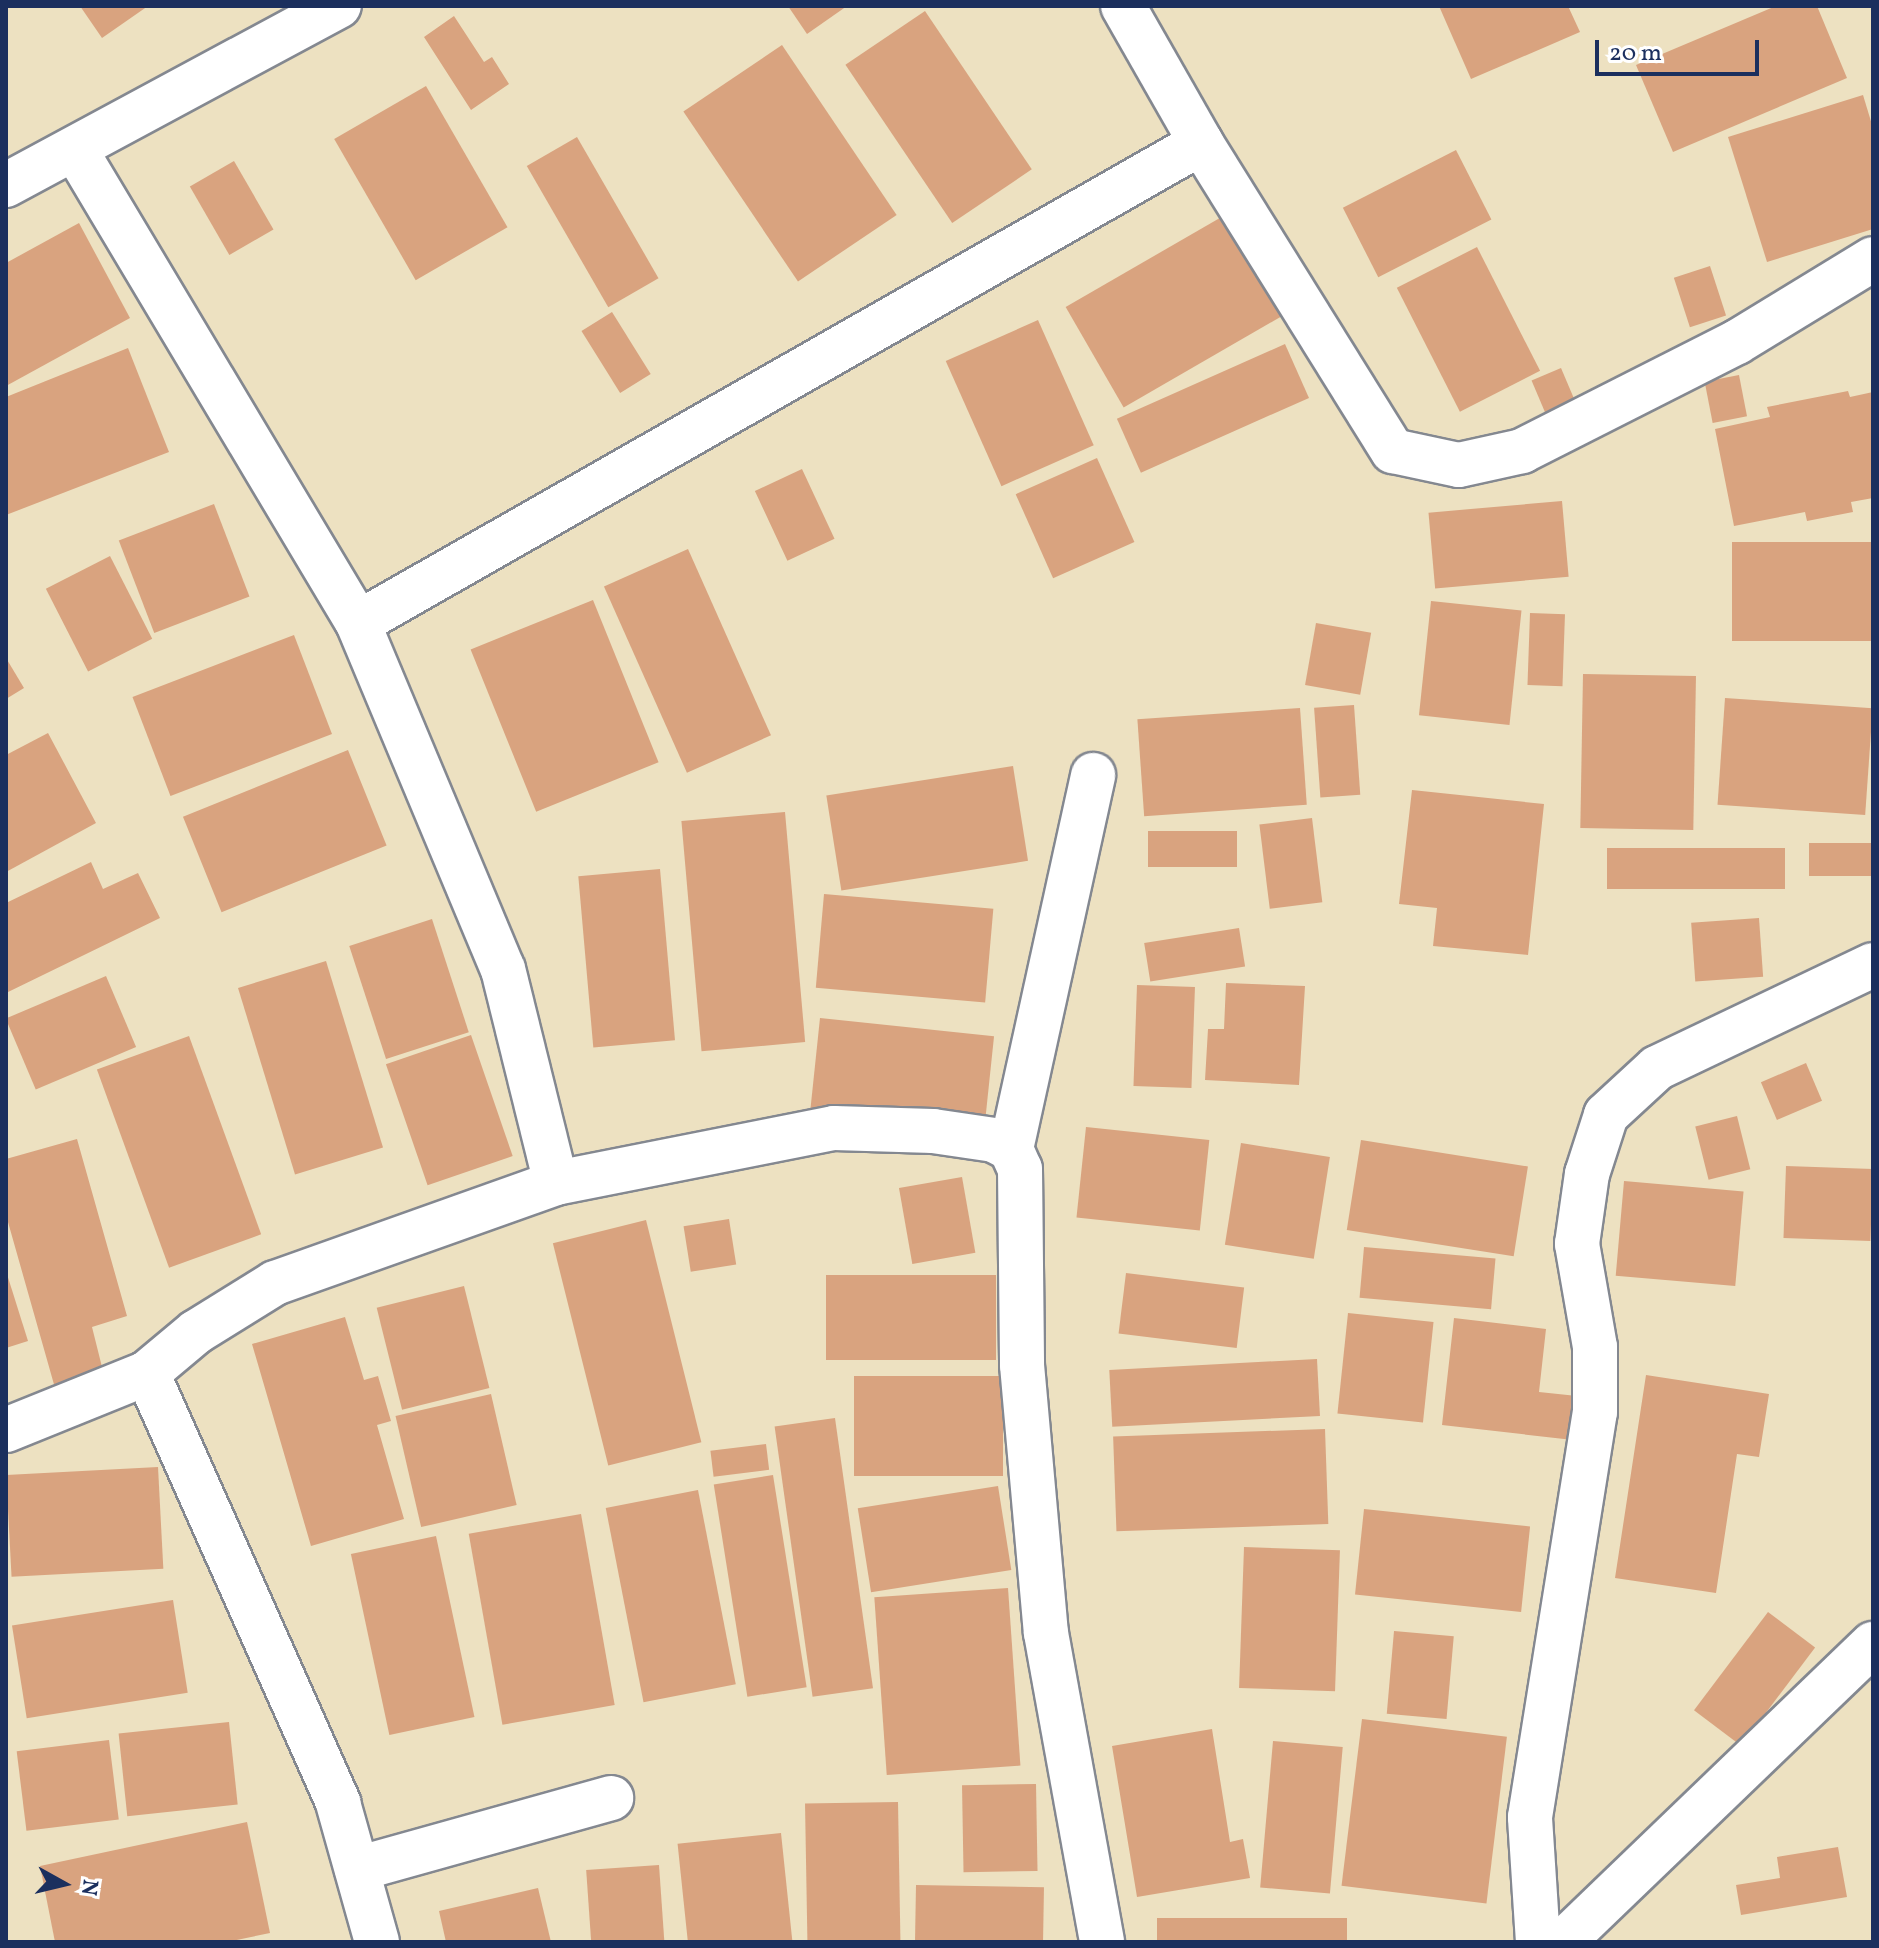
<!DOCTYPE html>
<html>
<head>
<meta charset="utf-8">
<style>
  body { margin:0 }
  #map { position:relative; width:1879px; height:1948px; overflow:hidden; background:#ede1c1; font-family:Vollkorn,serif }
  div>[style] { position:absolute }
  .building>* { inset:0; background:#d9a37f; transform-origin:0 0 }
  .roads { filter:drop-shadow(2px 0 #848890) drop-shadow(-2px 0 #848890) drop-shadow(0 2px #848890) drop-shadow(0 -2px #848890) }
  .minor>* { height:44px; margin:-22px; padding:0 22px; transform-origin:22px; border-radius:22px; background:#fff }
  span { translate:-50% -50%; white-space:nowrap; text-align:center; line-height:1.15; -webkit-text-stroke:6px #fff; paint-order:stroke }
  .frame { position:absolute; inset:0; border:8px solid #1b2f5e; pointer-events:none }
  .north { position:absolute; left:24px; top:1844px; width:80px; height:80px; -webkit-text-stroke:6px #fff; paint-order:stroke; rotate:98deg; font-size:22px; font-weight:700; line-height:32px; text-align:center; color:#1b2f5e }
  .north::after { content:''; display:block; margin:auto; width:28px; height:36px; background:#1b2f5e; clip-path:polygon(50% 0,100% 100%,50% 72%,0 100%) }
  .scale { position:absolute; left:1595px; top:40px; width:164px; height:36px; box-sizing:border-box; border:4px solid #1b2f5e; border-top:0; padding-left:10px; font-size:24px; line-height:28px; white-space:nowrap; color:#1b2f5e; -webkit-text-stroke:6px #fff; paint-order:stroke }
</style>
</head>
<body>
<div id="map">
  <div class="building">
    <div style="clip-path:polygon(80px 6px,148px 6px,102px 38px)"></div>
    <div style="clip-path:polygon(788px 6px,847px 6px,807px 34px)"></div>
    <div style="clip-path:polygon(1439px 6px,1568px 6px,1580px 32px,1471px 79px)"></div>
    <div style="clip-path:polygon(1776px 6px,1817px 6px,1847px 78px,1673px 152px,1636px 65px)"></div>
    <div style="left:925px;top:11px;width:191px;height:96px;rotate:56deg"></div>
    <div style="clip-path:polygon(454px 16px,484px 62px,492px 57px,509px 84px,471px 110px,424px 37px)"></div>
    <div style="left:782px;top:45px;width:205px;height:119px;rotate:56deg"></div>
    <div style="left:426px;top:86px;width:163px;height:106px;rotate:60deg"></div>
    <div style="clip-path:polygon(1863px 95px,1873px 128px,1873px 229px,1767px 262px,1728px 137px)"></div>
    <div style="left:577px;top:137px;width:163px;height:58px;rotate:60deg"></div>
    <div style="left:1456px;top:150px;width:78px;height:127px;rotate:63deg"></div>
    <div style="left:234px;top:161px;width:79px;height:51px;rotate:60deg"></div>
    <div style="left:1225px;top:215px;width:116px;height:184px;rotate:60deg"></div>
    <div style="clip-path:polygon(79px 223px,130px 318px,6px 386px,6px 263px)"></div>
    <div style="left:1477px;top:247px;width:139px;height:90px;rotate:63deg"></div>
    <div style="left:1710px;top:266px;width:52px;height:38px;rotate:72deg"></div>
    <div style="left:612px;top:312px;width:73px;height:36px;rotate:58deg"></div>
    <div style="left:1038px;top:320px;width:137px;height:101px;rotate:66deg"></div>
    <div style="left:1285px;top:344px;width:59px;height:184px;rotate:66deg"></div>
    <div style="clip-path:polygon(128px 348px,169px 452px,6px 515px,6px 397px)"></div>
    <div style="left:1561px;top:368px;width:44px;height:32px;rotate:67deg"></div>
    <div style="left:1739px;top:375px;width:42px;height:35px;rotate:79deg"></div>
    <div style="clip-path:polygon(1848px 391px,1850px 397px,1873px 392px,1873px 498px,1851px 502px,1853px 512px,1807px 521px,1805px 512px,1734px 526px,1715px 429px,1770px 417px,1767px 407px)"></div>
    <div style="left:1097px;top:458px;width:92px;height:89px;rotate:66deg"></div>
    <div style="left:802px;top:469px;width:77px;height:52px;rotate:65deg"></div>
    <div style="left:1562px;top:501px;width:76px;height:134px;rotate:85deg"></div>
    <div style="left:214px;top:504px;width:99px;height:102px;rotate:69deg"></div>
    <div style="left:1873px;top:542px;width:99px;height:141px;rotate:90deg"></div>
    <div style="left:688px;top:549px;width:204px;height:92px;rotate:66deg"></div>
    <div style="left:110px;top:556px;width:93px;height:72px;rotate:63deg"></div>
    <div style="left:593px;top:600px;width:175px;height:132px;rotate:68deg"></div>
    <div style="left:1431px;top:601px;width:91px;height:115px;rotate:6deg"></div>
    <div style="left:1530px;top:613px;width:35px;height:72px;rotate:2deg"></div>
    <div style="left:1316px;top:623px;width:56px;height:63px;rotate:10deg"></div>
    <div style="left:294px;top:635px;width:106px;height:173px;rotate:69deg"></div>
    <div style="clip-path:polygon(6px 658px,24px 688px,6px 699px)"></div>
    <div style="left:1583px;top:674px;width:113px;height:154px;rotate:1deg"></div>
    <div style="left:1725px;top:698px;width:148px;height:107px;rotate:4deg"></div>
    <div style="left:1354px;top:705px;width:90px;height:40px;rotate:86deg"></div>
    <div style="left:1300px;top:708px;width:97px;height:163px;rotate:86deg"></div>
    <div style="clip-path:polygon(48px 733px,96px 823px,6px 872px,6px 755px)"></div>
    <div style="left:348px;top:750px;width:103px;height:178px;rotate:68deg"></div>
    <div style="left:1013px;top:766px;width:96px;height:189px;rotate:81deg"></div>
    <div style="clip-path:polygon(1412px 790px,1544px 804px,1528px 955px,1433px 946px,1437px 908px,1399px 904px)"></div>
    <div style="left:785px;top:812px;width:231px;height:104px;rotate:85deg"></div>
    <div style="left:1312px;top:818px;width:85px;height:53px;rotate:83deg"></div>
    <div style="left:1148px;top:831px;width:89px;height:36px"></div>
    <div style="left:1873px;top:843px;width:33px;height:64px;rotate:90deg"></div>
    <div style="left:1785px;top:848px;width:41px;height:178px;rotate:90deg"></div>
    <div style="clip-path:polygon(91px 862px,103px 889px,138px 873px,160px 918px,6px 993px,6px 903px)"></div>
    <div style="left:660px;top:869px;width:172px;height:82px;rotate:85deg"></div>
    <div style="left:824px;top:894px;width:170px;height:94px;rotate:5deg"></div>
    <div style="left:1759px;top:918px;width:59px;height:68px;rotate:86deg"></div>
    <div style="left:432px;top:919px;width:119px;height:87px;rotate:72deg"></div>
    <div style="left:1239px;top:928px;width:39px;height:96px;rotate:81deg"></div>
    <div style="left:326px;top:961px;width:195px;height:92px;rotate:73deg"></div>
    <div style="left:106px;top:976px;width:77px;height:109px;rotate:67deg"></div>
    <div style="clip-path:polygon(1226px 983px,1305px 986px,1299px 1085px,1205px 1080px,1208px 1029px,1224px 1029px)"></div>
    <div style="left:1137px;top:985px;width:58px;height:101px;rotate:2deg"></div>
    <div style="left:820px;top:1018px;width:175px;height:95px;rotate:6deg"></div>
    <div style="left:471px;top:1035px;width:128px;height:90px;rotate:71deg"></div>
    <div style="left:189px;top:1036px;width:211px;height:98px;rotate:70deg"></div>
    <div style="left:1806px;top:1063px;width:41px;height:49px;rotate:67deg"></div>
    <div style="left:1737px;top:1116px;width:55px;height:43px;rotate:76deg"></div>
    <div style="left:1086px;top:1127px;width:124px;height:91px;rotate:6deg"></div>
    <div style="clip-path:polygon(77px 1139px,127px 1316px,92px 1327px,104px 1375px,55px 1388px,6px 1215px,6px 1159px)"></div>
    <div style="left:1361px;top:1140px;width:169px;height:91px;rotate:9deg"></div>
    <div style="left:1241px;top:1143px;width:90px;height:103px;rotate:9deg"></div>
    <div style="left:1786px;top:1166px;width:87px;height:72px;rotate:2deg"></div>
    <div style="left:962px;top:1177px;width:77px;height:64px;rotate:80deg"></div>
    <div style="left:1624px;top:1181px;width:120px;height:95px;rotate:5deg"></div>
    <div style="left:729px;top:1219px;width:46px;height:46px;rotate:81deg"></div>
    <div style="left:646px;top:1220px;width:229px;height:96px;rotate:76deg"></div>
    <div style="left:1364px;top:1247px;width:132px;height:51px;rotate:5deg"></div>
    <div style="clip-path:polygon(6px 1271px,28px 1341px,6px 1348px)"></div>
    <div style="left:1126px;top:1273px;width:119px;height:61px;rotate:7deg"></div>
    <div style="left:826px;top:1275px;width:170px;height:85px"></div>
    <div style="left:464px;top:1286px;width:105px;height:90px;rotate:76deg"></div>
    <div style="left:1348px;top:1313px;width:86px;height:101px;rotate:6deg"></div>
    <div style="clip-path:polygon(345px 1317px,364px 1380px,378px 1376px,391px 1421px,377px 1425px,404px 1519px,311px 1546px,252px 1344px)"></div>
    <div style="clip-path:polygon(1454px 1318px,1546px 1329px,1539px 1392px,1577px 1396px,1573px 1440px,1442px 1425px)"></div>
    <div style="left:1317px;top:1359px;width:57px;height:208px;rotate:87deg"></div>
    <div style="clip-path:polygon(1646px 1375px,1769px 1394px,1759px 1457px,1737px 1454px,1716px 1593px,1615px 1578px)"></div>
    <div style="left:854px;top:1376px;width:149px;height:100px"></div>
    <div style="left:491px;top:1394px;width:114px;height:98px;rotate:77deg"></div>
    <div style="left:835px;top:1418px;width:273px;height:61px;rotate:82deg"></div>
    <div style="left:1325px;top:1429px;width:95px;height:212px;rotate:88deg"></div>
    <div style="left:766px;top:1444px;width:26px;height:56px;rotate:83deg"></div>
    <div style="left:158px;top:1467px;width:102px;height:152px;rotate:87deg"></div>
    <div style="left:773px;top:1475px;width:215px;height:60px;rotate:81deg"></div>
    <div style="left:998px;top:1486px;width:85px;height:142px;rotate:81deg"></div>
    <div style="left:698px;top:1490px;width:198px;height:94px;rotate:79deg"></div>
    <div style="left:1364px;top:1509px;width:167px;height:86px;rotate:6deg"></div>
    <div style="left:581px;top:1514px;width:194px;height:114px;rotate:80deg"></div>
    <div style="left:436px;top:1536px;width:185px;height:87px;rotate:78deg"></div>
    <div style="left:1244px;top:1547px;width:96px;height:141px;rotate:2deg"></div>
    <div style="left:1008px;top:1588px;width:178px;height:134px;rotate:86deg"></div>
    <div style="left:173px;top:1600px;width:94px;height:163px;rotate:81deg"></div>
    <div style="left:1768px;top:1612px;width:59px;height:123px;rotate:37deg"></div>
    <div style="left:1394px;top:1631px;width:60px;height:83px;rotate:5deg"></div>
    <div style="left:1362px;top:1719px;width:146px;height:168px;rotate:7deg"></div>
    <div style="left:229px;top:1722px;width:83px;height:111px;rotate:84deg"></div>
    <div style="clip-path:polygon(1212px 1729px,1230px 1842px,1243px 1839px,1250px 1878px,1137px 1897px,1112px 1746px)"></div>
    <div style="left:109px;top:1740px;width:80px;height:93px;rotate:83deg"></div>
    <div style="left:1273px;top:1741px;width:70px;height:147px;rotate:5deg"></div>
    <div style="left:1036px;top:1784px;width:87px;height:74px;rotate:89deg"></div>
    <div style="left:898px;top:1802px;width:140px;height:93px;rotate:89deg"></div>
    <div style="clip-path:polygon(247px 1822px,270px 1933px,227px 1942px,55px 1942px,40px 1866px)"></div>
    <div style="left:781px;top:1833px;width:110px;height:104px;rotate:84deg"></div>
    <div style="clip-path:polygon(1838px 1847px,1847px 1897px,1741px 1915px,1736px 1885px,1780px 1878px,1777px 1857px)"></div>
    <div style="left:659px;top:1865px;width:77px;height:73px;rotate:86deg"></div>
    <div style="left:916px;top:1885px;width:128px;height:57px;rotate:1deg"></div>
    <div style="clip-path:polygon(538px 1888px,551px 1942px,446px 1942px,439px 1911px)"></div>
    <div style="left:1347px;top:1918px;width:24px;height:190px;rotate:90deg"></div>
  </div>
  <div class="roads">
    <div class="minor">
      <div style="left:1123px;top:6px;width:158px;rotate:60.3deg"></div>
      <div style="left:1201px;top:143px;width:363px;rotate:58.1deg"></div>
      <div style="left:1393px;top:451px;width:67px;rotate:12deg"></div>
      <div style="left:1459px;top:465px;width:65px;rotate:-12.5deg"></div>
      <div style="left:1522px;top:451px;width:241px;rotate:-26.9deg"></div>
      <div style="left:1737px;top:342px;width:159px;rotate:-31.4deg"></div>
      <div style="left:76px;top:151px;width:550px;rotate:59.14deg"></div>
      <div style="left:358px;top:623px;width:375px;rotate:67.3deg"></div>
      <div style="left:503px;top:969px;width:220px;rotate:76.1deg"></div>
      <div style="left:6px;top:185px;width:378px;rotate:-28.3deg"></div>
      <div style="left:358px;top:623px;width:970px;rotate:-29.66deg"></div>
      <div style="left:1011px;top:1149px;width:383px;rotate:-77.6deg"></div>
      <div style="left:147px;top:1373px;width:471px;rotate:66deg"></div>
      <div style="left:338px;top:1803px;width:144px;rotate:74.3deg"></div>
      <div style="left:6px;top:1430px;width:152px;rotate:-22deg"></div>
      <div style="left:147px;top:1373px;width:64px;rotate:-39.9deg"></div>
      <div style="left:196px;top:1332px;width:93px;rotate:-31.8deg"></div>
      <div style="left:275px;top:1283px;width:298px;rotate:-19.6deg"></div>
      <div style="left:556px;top:1183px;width:283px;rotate:-11.2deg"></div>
      <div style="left:834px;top:1128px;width:99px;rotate:1.7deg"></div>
      <div style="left:933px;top:1131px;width:62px;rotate:8.4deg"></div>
      <div style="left:994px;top:1140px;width:19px;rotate:28deg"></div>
      <div style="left:1011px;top:1149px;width:22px;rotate:66deg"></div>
      <div style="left:1020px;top:1169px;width:196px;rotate:89.4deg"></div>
      <div style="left:1022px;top:1365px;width:269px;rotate:84.9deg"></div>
      <div style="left:1046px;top:1633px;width:314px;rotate:79.7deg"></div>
      <div style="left:357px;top:1869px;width:264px;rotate:-15.6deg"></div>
      <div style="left:1538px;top:1942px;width:125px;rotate:-93.7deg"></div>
      <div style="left:1530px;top:1817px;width:410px;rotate:-80.9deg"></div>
      <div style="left:1595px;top:1412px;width:65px;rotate:-90deg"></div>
      <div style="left:1595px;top:1347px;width:105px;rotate:-99.9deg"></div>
      <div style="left:1577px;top:1244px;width:71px;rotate:-81.9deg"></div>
      <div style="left:1587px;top:1174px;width:62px;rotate:-72.1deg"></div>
      <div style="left:1606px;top:1115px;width:69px;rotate:-42.7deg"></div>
      <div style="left:1657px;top:1068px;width:239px;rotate:-25.5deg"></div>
      <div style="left:1563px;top:1942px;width:430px;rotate:-43.9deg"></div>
    </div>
  </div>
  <div class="frame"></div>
  <div class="north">N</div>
  <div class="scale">20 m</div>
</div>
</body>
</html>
